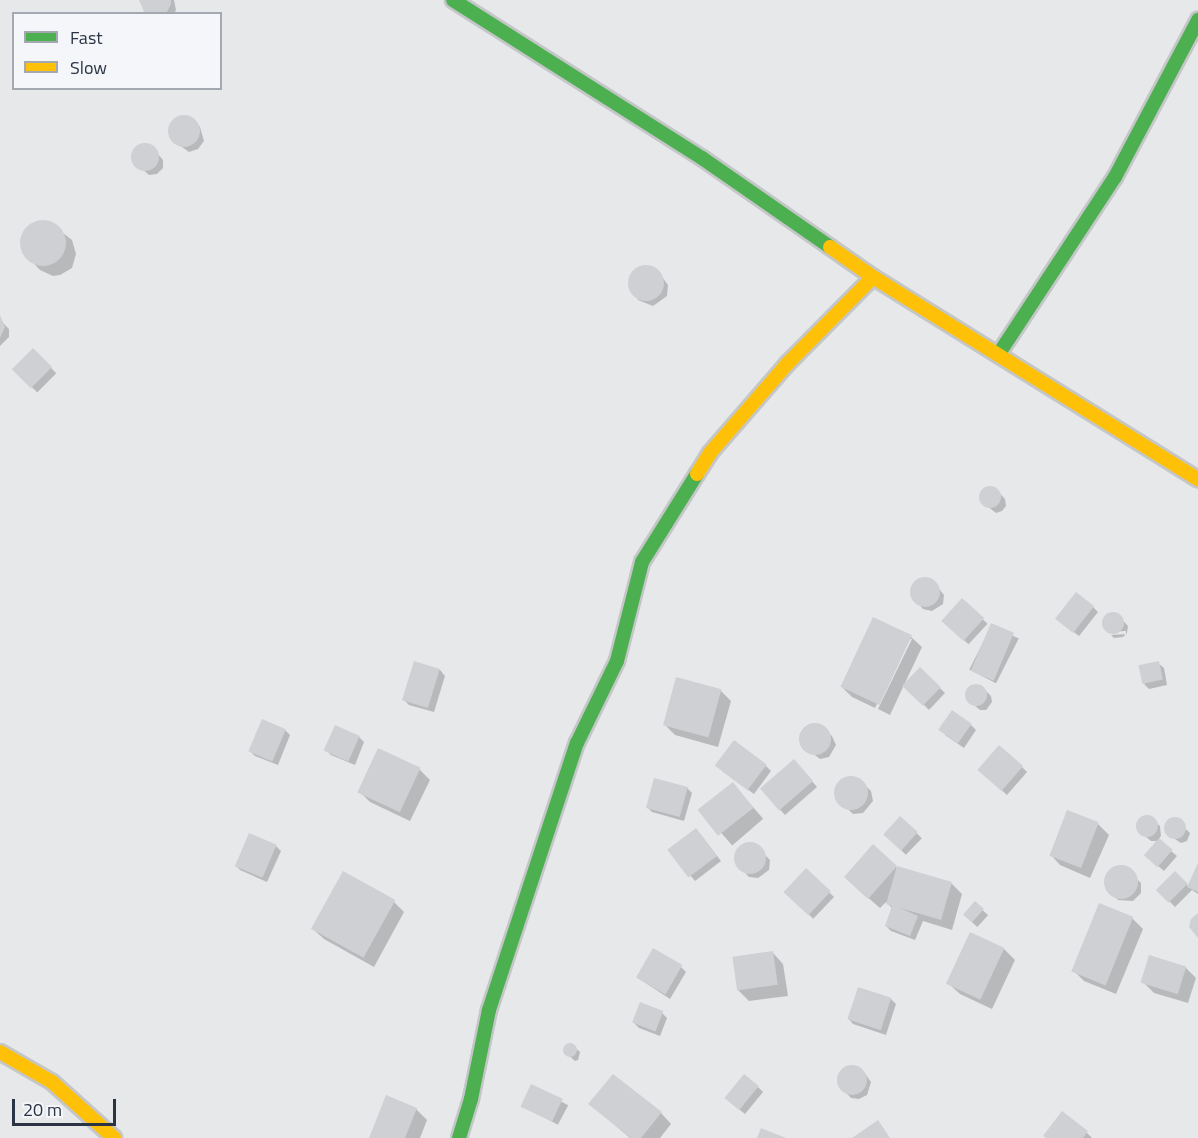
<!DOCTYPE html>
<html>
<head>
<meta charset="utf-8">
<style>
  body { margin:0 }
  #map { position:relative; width:1198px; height:1138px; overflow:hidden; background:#e6e8ea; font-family:"Titillium Web",sans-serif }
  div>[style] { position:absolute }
  .shadow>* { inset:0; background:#0003; transform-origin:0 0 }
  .building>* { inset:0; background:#ced0d3; transform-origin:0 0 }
  .round { border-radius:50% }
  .roads { filter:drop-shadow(2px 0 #c4c6c8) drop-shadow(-2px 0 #c4c6c8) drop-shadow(0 2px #c4c6c8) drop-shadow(0 -2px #c4c6c8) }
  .fast>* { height:14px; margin:-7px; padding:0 7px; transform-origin:7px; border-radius:7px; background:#4caf50 }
  .slow>* { height:14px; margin:-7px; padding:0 7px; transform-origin:7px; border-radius:7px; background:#ffc107 }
  span { translate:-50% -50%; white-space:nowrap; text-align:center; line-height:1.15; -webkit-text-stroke:4.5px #f4f6f9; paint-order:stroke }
  .legend { position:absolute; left:12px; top:12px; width:210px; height:78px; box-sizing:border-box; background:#f4f6f9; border:2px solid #a4a8b1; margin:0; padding:8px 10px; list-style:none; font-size:18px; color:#2b3445 }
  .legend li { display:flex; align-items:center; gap:12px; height:30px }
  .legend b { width:30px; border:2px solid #a4a8b1 }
  .scale { position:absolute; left:12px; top:1099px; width:104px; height:27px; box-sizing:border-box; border:3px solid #2b3445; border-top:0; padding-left:8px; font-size:18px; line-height:21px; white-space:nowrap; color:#2b3445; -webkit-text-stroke:4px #f4f6f9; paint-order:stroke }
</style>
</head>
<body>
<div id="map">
  <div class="shadow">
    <div style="clip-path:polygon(142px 0,174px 0,176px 10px,174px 14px,146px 14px)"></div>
    <div style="clip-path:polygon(180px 117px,195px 121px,200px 127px,204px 141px,198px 149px,189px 152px,171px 139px,169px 130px,173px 121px)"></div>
    <div style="clip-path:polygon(144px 145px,152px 147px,163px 160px,163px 168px,157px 174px,149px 175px,134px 162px,135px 151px)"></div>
    <div style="clip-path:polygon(49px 222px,72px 240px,76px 254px,72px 268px,60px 275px,53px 276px,40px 270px,24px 253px,22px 239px,29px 226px,34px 223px)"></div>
    <div style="clip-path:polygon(646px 266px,657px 270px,668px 285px,667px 296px,653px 306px,638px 300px,629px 283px,632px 273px)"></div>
    <div style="clip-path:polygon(0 320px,9px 329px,9px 337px,0 346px)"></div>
    <div style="left:33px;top:350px;width:33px;height:27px;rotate:45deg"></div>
    <div style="clip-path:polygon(985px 488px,995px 488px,1005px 499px,1006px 506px,1002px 511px,996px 513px,982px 502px,981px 493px)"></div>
    <div style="clip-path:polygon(921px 579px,934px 582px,944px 595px,943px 604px,932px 611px,923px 609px,912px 596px,915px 584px)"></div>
    <div style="left:962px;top:600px;width:35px;height:28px;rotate:43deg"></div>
    <div style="clip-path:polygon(1093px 607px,1098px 612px,1079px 636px,1063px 624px)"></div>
    <div style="clip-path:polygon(1109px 615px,1118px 615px,1128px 626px,1127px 633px,1123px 637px,1114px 638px,1111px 635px,1126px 634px,1126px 631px,1108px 632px,1104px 628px,1103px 622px)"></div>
    <div style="left:992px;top:625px;width:30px;height:50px;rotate:27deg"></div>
    <div style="clip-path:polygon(911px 637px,922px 647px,904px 685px,920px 669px,945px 693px,929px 710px,904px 685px,890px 715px,878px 709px,912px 639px,909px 639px,875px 708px,852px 697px,841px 686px)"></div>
    <div style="clip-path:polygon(415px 663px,440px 670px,445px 676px,434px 712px,409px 705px,404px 700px)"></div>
    <div style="clip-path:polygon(1158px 663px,1164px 668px,1167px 685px,1149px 689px,1144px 684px)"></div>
    <div style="clip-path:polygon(980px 685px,991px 696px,992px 702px,986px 710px,980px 710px,969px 701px,967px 692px,971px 687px)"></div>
    <div style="clip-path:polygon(720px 690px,731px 701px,718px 747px,675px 735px,664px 724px)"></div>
    <div style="clip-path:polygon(818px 725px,832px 736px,836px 745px,829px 757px,820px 759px,803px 746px,801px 737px,805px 729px)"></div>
    <div style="clip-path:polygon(971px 725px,976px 730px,964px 748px,945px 735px)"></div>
    <div style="clip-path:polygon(285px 730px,290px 735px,278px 765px,255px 756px,250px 751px)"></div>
    <div style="clip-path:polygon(359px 737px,364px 742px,355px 765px,331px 755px,326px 750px)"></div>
    <div style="clip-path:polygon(766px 766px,771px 771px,754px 794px,722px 771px)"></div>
    <div style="clip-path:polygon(799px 766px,817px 787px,785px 815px,762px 790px)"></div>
    <div style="clip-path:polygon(1022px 767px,1027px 772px,1007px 795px,985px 775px)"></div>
    <div style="clip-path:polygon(419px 769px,430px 780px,410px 821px,370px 802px,359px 791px)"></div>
    <div style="clip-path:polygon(847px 778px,857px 778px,871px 791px,873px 801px,863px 813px,853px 814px,836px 798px,839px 784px)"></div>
    <div style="left:733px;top:784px;width:46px;height:41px;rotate:49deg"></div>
    <div style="clip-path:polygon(687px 788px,692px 793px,684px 821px,652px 812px,647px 807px)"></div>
    <div style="clip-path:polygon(1143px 817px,1150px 817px,1160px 826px,1161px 836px,1158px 840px,1177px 856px,1164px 871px,1151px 860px,1158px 841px,1151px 841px,1138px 830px,1138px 821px)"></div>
    <div style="left:901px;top:818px;width:29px;height:23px;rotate:44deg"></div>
    <div style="clip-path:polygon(1175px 819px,1190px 833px,1187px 841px,1181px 843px,1170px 836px,1166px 828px,1170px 820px)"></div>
    <div style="clip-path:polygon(1098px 824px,1109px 835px,1090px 878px,1060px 865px,1050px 854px)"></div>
    <div style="clip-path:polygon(701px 835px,721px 861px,695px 881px,669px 850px)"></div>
    <div style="clip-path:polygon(754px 844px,770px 860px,769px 870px,758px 878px,749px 877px,737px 864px,738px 850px,745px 845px)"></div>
    <div style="clip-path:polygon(276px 846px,281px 851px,267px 882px,240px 870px,235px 865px)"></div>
    <div style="clip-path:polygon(873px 847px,899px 870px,952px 884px,962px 894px,952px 930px,923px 921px,915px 940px,891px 931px,886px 926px,893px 909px,886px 902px,880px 908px,857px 888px)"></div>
    <div style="clip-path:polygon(1115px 867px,1124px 867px,1141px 883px,1141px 893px,1133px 901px,1118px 900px,1107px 887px,1108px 874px)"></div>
    <div style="clip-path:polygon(1198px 867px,1198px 894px,1192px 890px,1175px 907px,1158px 890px,1175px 873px,1189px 887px)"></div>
    <div style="left:806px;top:870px;width:39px;height:30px;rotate:44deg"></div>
    <div style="clip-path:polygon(394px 902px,404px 912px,374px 967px,324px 939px,313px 929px)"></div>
    <div style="left:975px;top:903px;width:18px;height:16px;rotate:43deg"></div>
    <div style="clip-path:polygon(1132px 918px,1143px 929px,1116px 994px,1084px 981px,1073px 970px)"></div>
    <div style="clip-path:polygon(1004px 949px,1015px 960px,992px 1009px,960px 994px,949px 984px)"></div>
    <div style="clip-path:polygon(773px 953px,783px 964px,788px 996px,749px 1001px,738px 990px)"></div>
    <div style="clip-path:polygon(681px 967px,686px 972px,670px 999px,638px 978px)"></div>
    <div style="clip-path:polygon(1185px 967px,1196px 978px,1188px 1003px,1154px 993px,1143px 982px)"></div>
    <div style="clip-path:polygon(859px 989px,891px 999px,896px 1004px,886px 1035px,853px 1024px,848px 1018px)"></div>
    <div style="clip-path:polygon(662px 1013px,667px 1018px,660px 1036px,639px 1028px,634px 1023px)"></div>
    <div style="clip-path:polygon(568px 1046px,574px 1047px,580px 1052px,578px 1060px,575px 1061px,566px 1053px)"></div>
    <div style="clip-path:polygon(848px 1067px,860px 1069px,866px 1075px,871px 1082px,867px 1095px,859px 1099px,851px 1098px,839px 1085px,839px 1076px)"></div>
    <div style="left:532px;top:1086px;width:41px;height:22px;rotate:28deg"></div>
    <div style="clip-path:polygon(758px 1087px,763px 1092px,745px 1114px,731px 1103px)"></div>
    <div style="clip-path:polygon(590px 1104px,661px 1113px,671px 1124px,660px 1138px,630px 1138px)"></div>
    <div style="clip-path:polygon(416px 1109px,427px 1120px,420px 1138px,371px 1138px)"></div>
    <div style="clip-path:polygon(1062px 1113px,1087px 1133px,1092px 1138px,1048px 1138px)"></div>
  </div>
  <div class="building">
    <div style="clip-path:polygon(139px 0,171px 0,171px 4px,166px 14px,145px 14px)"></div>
    <div class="round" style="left:168px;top:115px;width:32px;height:32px"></div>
    <div class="round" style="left:131px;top:143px;width:28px;height:28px"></div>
    <div class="round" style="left:20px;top:220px;width:46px;height:46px"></div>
    <div class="round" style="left:628px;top:265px;width:36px;height:36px"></div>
    <div style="clip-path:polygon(0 315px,5px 327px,0 338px)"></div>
    <div style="left:33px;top:348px;width:27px;height:30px;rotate:45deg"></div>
    <div class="round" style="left:979px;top:486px;width:22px;height:22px"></div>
    <div class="round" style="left:910px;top:577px;width:30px;height:30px"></div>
    <div style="left:1076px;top:592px;width:23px;height:34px;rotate:38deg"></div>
    <div style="left:962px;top:598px;width:30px;height:31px;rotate:42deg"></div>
    <div class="round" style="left:1102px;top:612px;width:22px;height:22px"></div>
    <div style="left:873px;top:617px;width:43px;height:77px;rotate:25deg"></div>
    <div style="left:991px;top:623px;width:25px;height:52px;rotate:23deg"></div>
    <div style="left:414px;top:661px;width:27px;height:41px;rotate:17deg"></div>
    <div style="left:1159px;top:661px;width:19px;height:21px;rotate:78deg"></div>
    <div style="left:920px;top:667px;width:29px;height:26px;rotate:44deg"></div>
    <div style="left:676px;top:677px;width:47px;height:50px;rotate:15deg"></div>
    <div class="round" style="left:965px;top:684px;width:22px;height:22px"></div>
    <div style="left:952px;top:710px;width:24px;height:24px;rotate:35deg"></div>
    <div style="left:262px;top:719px;width:26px;height:35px;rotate:23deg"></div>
    <div class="round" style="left:799px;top:723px;width:32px;height:32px"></div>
    <div style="left:335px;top:725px;width:27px;height:28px;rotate:24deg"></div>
    <div style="left:734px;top:740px;width:41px;height:32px;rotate:37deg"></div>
    <div style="left:999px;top:745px;width:32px;height:33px;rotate:41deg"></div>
    <div style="left:378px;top:748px;width:47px;height:49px;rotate:25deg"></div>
    <div style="left:794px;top:759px;width:29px;height:45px;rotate:49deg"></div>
    <div class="round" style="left:834px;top:776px;width:34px;height:34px"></div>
    <div style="left:654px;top:778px;width:35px;height:31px;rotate:15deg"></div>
    <div style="left:733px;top:782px;width:33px;height:45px;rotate:52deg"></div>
    <div style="left:1067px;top:810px;width:34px;height:49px;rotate:21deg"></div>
    <div class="round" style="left:1136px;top:815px;width:22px;height:22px"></div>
    <div style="left:900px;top:816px;width:24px;height:25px;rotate:42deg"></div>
    <div class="round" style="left:1164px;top:817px;width:22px;height:22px"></div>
    <div style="left:696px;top:828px;width:35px;height:36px;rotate:53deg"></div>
    <div style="left:249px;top:833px;width:30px;height:36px;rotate:23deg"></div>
    <div style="left:1159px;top:838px;width:18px;height:23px;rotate:41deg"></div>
    <div class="round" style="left:734px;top:842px;width:32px;height:32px"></div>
    <div style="clip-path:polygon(873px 844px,897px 866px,952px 882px,941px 920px,900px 908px,918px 916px,910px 936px,885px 926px,892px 906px,886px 904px,897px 866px,868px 899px,844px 877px)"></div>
    <div style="clip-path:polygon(1198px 863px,1198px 892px,1187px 887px)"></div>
    <div class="round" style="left:1104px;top:865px;width:34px;height:34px"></div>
    <div style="left:806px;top:868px;width:34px;height:33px;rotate:43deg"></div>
    <div style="left:343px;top:871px;width:60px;height:66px;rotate:29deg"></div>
    <div style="left:1175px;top:871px;width:18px;height:27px;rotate:45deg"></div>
    <div style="left:975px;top:901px;width:12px;height:18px;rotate:42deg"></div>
    <div style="left:1099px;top:903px;width:37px;height:74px;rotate:22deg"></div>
    <div style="clip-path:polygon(1198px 913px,1198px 938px,1189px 927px,1191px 919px)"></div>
    <div style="left:970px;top:932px;width:38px;height:57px;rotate:25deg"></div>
    <div style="left:653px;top:948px;width:34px;height:34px;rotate:30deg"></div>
    <div style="left:773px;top:951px;width:34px;height:41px;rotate:82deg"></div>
    <div style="left:1149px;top:955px;width:39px;height:29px;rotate:17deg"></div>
    <div style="left:858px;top:987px;width:35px;height:34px;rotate:18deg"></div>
    <div style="left:640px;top:1002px;width:25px;height:22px;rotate:21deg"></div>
    <div class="round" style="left:563px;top:1043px;width:14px;height:14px"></div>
    <div class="round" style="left:837px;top:1065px;width:30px;height:30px"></div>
    <div style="clip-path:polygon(613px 1074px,662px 1112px,641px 1138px,631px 1138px,588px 1104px)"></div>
    <div style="left:744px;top:1074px;width:19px;height:31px;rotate:39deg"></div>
    <div style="left:531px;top:1084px;width:35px;height:25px;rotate:25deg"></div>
    <div style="clip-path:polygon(386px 1095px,417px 1108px,405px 1138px,369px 1138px)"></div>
    <div style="clip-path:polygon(1062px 1111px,1088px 1131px,1083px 1138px,1046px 1138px,1043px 1136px)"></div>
    <div style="clip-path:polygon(878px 1120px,890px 1138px,852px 1138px)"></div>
    <div style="clip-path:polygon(761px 1128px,786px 1138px,757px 1138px)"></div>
  </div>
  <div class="roads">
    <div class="fast">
      <div style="left:453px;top:0;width:295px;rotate:32.4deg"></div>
      <div style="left:702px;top:158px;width:156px;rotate:34.8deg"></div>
      <div style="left:998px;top:355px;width:213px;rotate:-56.7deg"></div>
      <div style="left:1115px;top:177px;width:178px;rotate:-62.1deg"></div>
      <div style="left:459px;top:1138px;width:41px;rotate:-72.9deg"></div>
      <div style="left:471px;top:1099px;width:91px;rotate:-78.6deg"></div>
      <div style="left:489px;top:1010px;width:281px;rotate:-71.8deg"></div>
      <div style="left:577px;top:743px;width:91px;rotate:-64deg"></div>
      <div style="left:617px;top:661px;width:102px;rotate:-75.8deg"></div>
      <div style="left:642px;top:562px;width:104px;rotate:-58deg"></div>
    </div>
    <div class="slow">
      <div style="left:830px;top:247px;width:52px;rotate:34.9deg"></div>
      <div style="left:873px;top:277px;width:383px;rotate:31.9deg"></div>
      <div style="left:697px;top:474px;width:25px;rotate:-58deg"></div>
      <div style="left:710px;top:453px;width:118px;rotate:-49.1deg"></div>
      <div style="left:787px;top:364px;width:122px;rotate:-45.3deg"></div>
      <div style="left:0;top:1052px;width:60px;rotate:30deg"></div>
      <div style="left:52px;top:1082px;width:84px;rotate:42.1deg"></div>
    </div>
  </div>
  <ul class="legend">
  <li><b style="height:8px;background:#4caf50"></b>Fast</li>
  <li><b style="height:8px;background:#ffc107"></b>Slow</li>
  </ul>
  <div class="scale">20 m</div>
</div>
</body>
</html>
